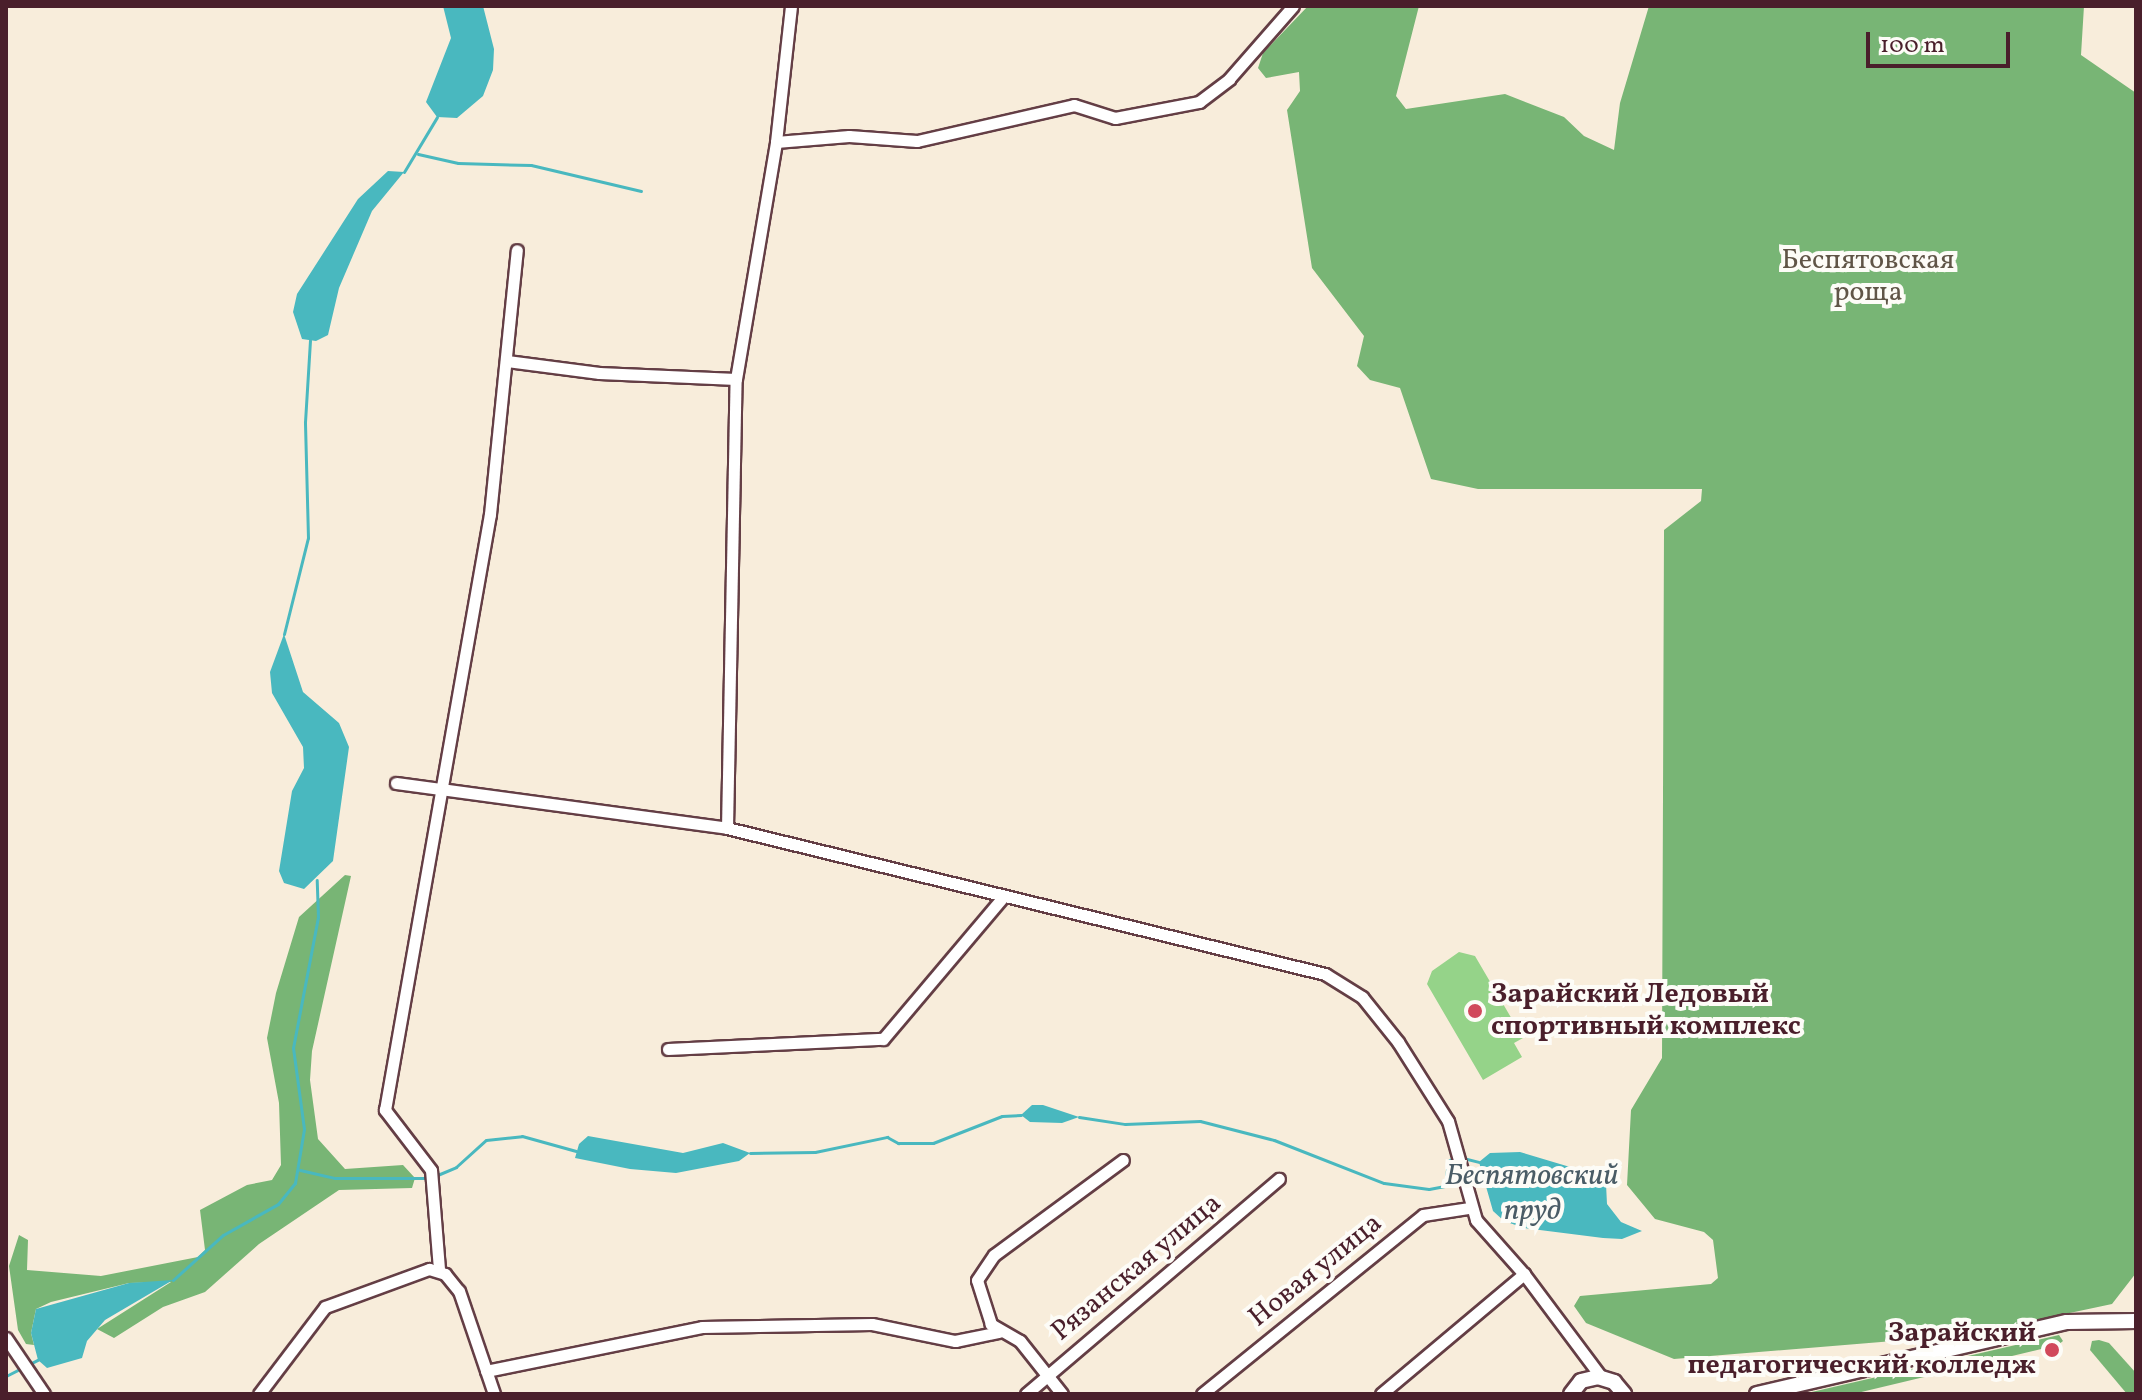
<!DOCTYPE html>
<html>
<head>
<meta charset="utf-8">
<style>
  body { margin:0 }
  #map { position:relative; width:2142px; height:1400px; overflow:hidden; background:#f8eddb; font-family:Vollkorn,serif }
  div>[style] { position:absolute }
  .green>* { inset:0; background:#95d389 }
  .forest>* { inset:0; background:#78b575 }
  .water>* { inset:0; background:#49b8bf }
  .stream>* { height:3px; margin:-1.5px; padding:0 1.5px; transform-origin:1.5px; border-radius:1.5px; background:#49b8bf }
  .roads { filter:drop-shadow(2px 0 #643e45) drop-shadow(-2px 0 #643e45) drop-shadow(0 2px #643e45) drop-shadow(0 -2px #643e45) }
  .street>* { height:11px; margin:-5.5px; padding:0 5.5px; transform-origin:5.5px; border-radius:5.5px; background:#fff }
  .secondary>* { height:14px; margin:-7px; padding:0 7px; transform-origin:7px; border-radius:7px; background:#fff }
  .dots>* { width:22px; height:22px; translate:-50% -50%; box-sizing:border-box; border:4px solid #fdfcf7; border-radius:50% }
  span { translate:-50% -50%; white-space:nowrap; text-align:center; line-height:1.15; -webkit-text-stroke:8px #fdfcf7; paint-order:stroke }
  .park-label { font-size:28px; color:#605547 }
  .poi-label { font-size:28px; color:#4a1f2b; font-weight:700 }
  .left { translate:0 -50%; text-align:left }
  .right { translate:-100% -50%; text-align:right }
  .street-label { font-size:28px; color:#4a1f2b }
  .water-label { font-size:30px; color:#4a5c66; font-style:italic }
  .frame { position:absolute; inset:0; border:8px solid #4a1f2b; pointer-events:none }
  .scale { position:absolute; left:1866px; top:32px; width:144px; height:36px; box-sizing:border-box; border:4px solid #4a1f2b; border-top:0; padding-left:10px; font-size:24px; line-height:28px; white-space:nowrap; color:#4a1f2b; -webkit-text-stroke:6px #fdfcf7; paint-order:stroke }
</style>
</head>
<body>
<div id="map">
  <div class="green">
    <div style="clip-path:polygon(1459px 952px,1475px 956px,1523px 1038px,1514px 1043px,1522px 1057px,1483px 1080px,1427px 984px,1432px 971px)"></div>
  </div>
  <div class="forest">
    <div style="clip-path:polygon(1308px 6px,1419px 6px,1396px 96px,1406px 109px,1505px 94px,1564px 117px,1584px 136px,1614px 150px,1620px 103px,1649px 6px,2084px 6px,2081px 55px,2136px 93px,2136px 1273px,2112px 1304px,1966px 1335px,1674px 1359px,1586px 1323px,1574px 1306px,1580px 1296px,1711px 1284px,1718px 1278px,1713px 1240px,1704px 1232px,1655px 1219px,1627px 1185px,1631px 1110px,1662px 1058px,1664px 530px,1701px 501px,1702px 489px,1478px 489px,1431px 479px,1400px 388px,1370px 380px,1357px 366px,1364px 336px,1312px 268px,1287px 110px,1300px 91px,1299px 72px,1266px 78px,1258px 68px,1263px 53px)"></div>
    <div style="clip-path:polygon(345px 875px,351px 876px,312px 1051px,310px 1080px,318px 1139px,345px 1169px,403px 1165px,415px 1178px,412px 1188px,339px 1190px,259px 1244px,205px 1292px,163px 1307px,114px 1338px,97px 1329px,171px 1282px,129px 1283px,51px 1302px,36px 1309px,31px 1333px,34px 1345px,26px 1344px,18px 1330px,9px 1266px,19px 1235px,28px 1240px,27px 1270px,101px 1276px,198px 1257px,205px 1250px,200px 1210px,247px 1185px,272px 1180px,281px 1165px,279px 1103px,267px 1038px,276px 993px,299px 917px)"></div>
    <div style="clip-path:polygon(2059px 1335px,2063px 1341px,2058px 1345px,1853px 1394px,1803px 1394px)"></div>
    <div style="clip-path:polygon(2099px 1340px,2109px 1343px,2136px 1373px,2136px 1394px,2127px 1394px,2090px 1350px,2092px 1341px)"></div>
  </div>
  <div class="water">
    <div style="clip-path:polygon(443px 6px,483px 6px,494px 49px,493px 70px,483px 96px,457px 118px,437px 117px,426px 102px,451px 38px)"></div>
    <div style="clip-path:polygon(388px 171px,404px 172px,372px 211px,339px 288px,328px 335px,316px 341px,302px 339px,293px 312px,297px 294px,358px 199px)"></div>
    <div style="clip-path:polygon(284px 634px,303px 692px,339px 723px,349px 747px,333px 861px,304px 889px,284px 883px,279px 871px,292px 791px,304px 768px,303px 747px,272px 693px,270px 672px)"></div>
    <div style="clip-path:polygon(1032px 1105px,1043px 1105px,1079px 1117px,1062px 1123px,1030px 1122px,1021px 1115px)"></div>
    <div style="clip-path:polygon(588px 1136px,683px 1153px,723px 1143px,750px 1153px,739px 1161px,676px 1173px,630px 1169px,575px 1158px,579px 1144px)"></div>
    <div style="clip-path:polygon(1520px 1152px,1570px 1167px,1611px 1169px,1606px 1184px,1607px 1204px,1621px 1222px,1642px 1231px,1622px 1239px,1603px 1238px,1524px 1228px,1504px 1221px,1493px 1211px,1479px 1162px,1490px 1153px)"></div>
    <div style="clip-path:polygon(173px 1280px,105px 1320px,87px 1341px,82px 1358px,47px 1368px,38px 1360px,31px 1333px,36px 1309px,129px 1283px)"></div>
  </div>
  <div class="stream">
    <div style="left:418px;top:154px;width:41px;rotate:12.7deg"></div>
    <div style="left:458px;top:163px;width:73px;rotate:1.6deg"></div>
    <div style="left:531px;top:165px;width:113px;rotate:13.3deg"></div>
    <div style="left:404px;top:172px;width:64px;rotate:-59deg"></div>
    <div style="left:284px;top:634px;width:99px;rotate:-76deg"></div>
    <div style="left:308px;top:538px;width:116px;rotate:-91.5deg"></div>
    <div style="left:305px;top:422px;width:82px;rotate:-86.5deg"></div>
    <div style="left:1079px;top:1117px;width:47px;rotate:8.7deg"></div>
    <div style="left:1125px;top:1124px;width:75px;rotate:-2.3deg"></div>
    <div style="left:1200px;top:1121px;width:76px;rotate:14.4deg"></div>
    <div style="left:1274px;top:1140px;width:118px;rotate:21.4deg"></div>
    <div style="left:1384px;top:1183px;width:45px;rotate:7.6deg"></div>
    <div style="left:1429px;top:1189px;width:16px;rotate:-11deg"></div>
    <div style="left:1445px;top:1186px;width:25px;rotate:-83deg"></div>
    <div style="left:1448px;top:1161px;width:8px;rotate:-30deg"></div>
    <div style="left:750px;top:1153px;width:65px;rotate:-0.9deg"></div>
    <div style="left:815px;top:1152px;width:74px;rotate:-11.8deg"></div>
    <div style="left:887px;top:1137px;width:13px;rotate:29deg"></div>
    <div style="left:898px;top:1143px;width:35px"></div>
    <div style="left:933px;top:1143px;width:74px;rotate:-21.4deg"></div>
    <div style="left:1002px;top:1116px;width:19px;rotate:-3deg"></div>
    <div style="left:1463px;top:1158px;width:16px;rotate:14deg"></div>
    <div style="left:300px;top:1170px;width:36px;rotate:13deg"></div>
    <div style="left:335px;top:1178px;width:92px"></div>
    <div style="left:435px;top:1176px;width:23px;rotate:-23deg"></div>
    <div style="left:456px;top:1167px;width:40px;rotate:-42deg"></div>
    <div style="left:486px;top:1140px;width:36px;rotate:-6deg"></div>
    <div style="left:522px;top:1136px;width:56px;rotate:15.5deg"></div>
    <div style="left:173px;top:1280px;width:67px;rotate:-42deg"></div>
    <div style="left:223px;top:1235px;width:63px;rotate:-29.4deg"></div>
    <div style="left:278px;top:1204px;width:27px;rotate:-51deg"></div>
    <div style="left:295px;top:1183px;width:55px;rotate:-80.5deg"></div>
    <div style="left:304px;top:1129px;width:82px;rotate:-97.7deg"></div>
    <div style="left:293px;top:1048px;width:133px;rotate:-79.2deg"></div>
    <div style="left:318px;top:917px;width:37px;rotate:-92deg"></div>
    <div style="left:6px;top:1376px;width:36px;rotate:-27deg"></div>
  </div>
  <div class="roads">
    <div class="street">
      <div style="left:776px;top:142px;width:73px;rotate:-4.7deg"></div>
      <div style="left:849px;top:136px;width:68px;rotate:4.2deg"></div>
      <div style="left:917px;top:141px;width:161px;rotate:-12.9deg"></div>
      <div style="left:1074px;top:105px;width:43px;rotate:17.6deg"></div>
      <div style="left:1115px;top:118px;width:86px;rotate:-10.8deg"></div>
      <div style="left:1199px;top:102px;width:38px;rotate:-37deg"></div>
      <div style="left:1229px;top:79px;width:97px;rotate:-48.8deg"></div>
      <div style="left:507px;top:361px;width:93px;rotate:7.4deg"></div>
      <div style="left:599px;top:373px;width:137px;rotate:2.5deg"></div>
      <div style="left:396px;top:783px;width:334px;rotate:7.7deg"></div>
      <div style="left:727px;top:828px;width:616px;rotate:13.72deg"></div>
      <div style="left:1325px;top:974px;width:44px;rotate:31.9deg"></div>
      <div style="left:1362px;top:997px;width:58px;rotate:51.3deg"></div>
      <div style="left:1398px;top:1042px;width:93px;rotate:57.7deg"></div>
      <div style="left:1448px;top:1121px;width:103px;rotate:74.2deg"></div>
      <div style="left:1476px;top:1220px;width:72px;rotate:48.4deg"></div>
      <div style="left:1524px;top:1274px;width:129px;rotate:53.2deg"></div>
      <div style="left:727px;top:828px;width:449px;rotate:-88.9deg"></div>
      <div style="left:736px;top:379px;width:240px;rotate:-80.4deg"></div>
      <div style="left:776px;top:142px;width:137px;rotate:-83.7deg"></div>
      <div style="left:668px;top:1049px;width:215px;rotate:-2.7deg"></div>
      <div style="left:883px;top:1039px;width:187px;rotate:-49.8deg"></div>
      <div style="left:439px;top:1269px;width:99px;rotate:-94.6deg"></div>
      <div style="left:431px;top:1170px;width:76px;rotate:-127.5deg"></div>
      <div style="left:385px;top:1110px;width:605px;rotate:-80.01deg"></div>
      <div style="left:490px;top:514px;width:265px;rotate:-84.2deg"></div>
      <div style="left:6px;top:1338px;width:68px;rotate:55.8deg"></div>
      <div style="left:486px;top:1371px;width:220px;rotate:-11.5deg"></div>
      <div style="left:702px;top:1327px;width:170px;rotate:-1deg"></div>
      <div style="left:872px;top:1324px;width:85px;rotate:11.6deg"></div>
      <div style="left:955px;top:1341px;width:45px;rotate:-11.6deg"></div>
      <div style="left:259px;top:1394px;width:109px;rotate:-52.8deg"></div>
      <div style="left:325px;top:1307px;width:111px;rotate:-20.1deg"></div>
      <div style="left:429px;top:1269px;width:17px;rotate:17deg"></div>
      <div style="left:445px;top:1274px;width:22px;rotate:51deg"></div>
      <div style="left:459px;top:1291px;width:109px;rotate:71.2deg"></div>
      <div style="left:1026px;top:1394px;width:332px;rotate:-40.4deg"></div>
      <div style="left:1062px;top:1394px;width:68px;rotate:-128.4deg"></div>
      <div style="left:1020px;top:1341px;width:34px;rotate:-150deg"></div>
      <div style="left:991px;top:1324px;width:46px;rotate:-107.7deg"></div>
      <div style="left:977px;top:1280px;width:30px;rotate:-56deg"></div>
      <div style="left:994px;top:1255px;width:160px;rotate:-36.4deg"></div>
      <div style="left:1202px;top:1394px;width:284px;rotate:-39deg"></div>
      <div style="left:1423px;top:1215px;width:47px;rotate:-8.7deg"></div>
      <div style="left:1381px;top:1394px;width:187px;rotate:-40deg"></div>
    </div>
    <div class="secondary">
      <div style="left:1571px;top:1394px;width:16px;rotate:-52deg"></div>
      <div style="left:1581px;top:1381px;width:17px;rotate:-13deg"></div>
      <div style="left:1598px;top:1377px;width:17px;rotate:17deg"></div>
      <div style="left:1614px;top:1382px;width:16px;rotate:50deg"></div>
      <div style="left:1757px;top:1394px;width:318px;rotate:-13.1deg"></div>
      <div style="left:2067px;top:1322px;width:69px;rotate:-0.8deg"></div>
    </div>
  </div>
  <div class="dots">
    <div style="left:1475px;top:1011px;background:#d1495b"></div>
    <div style="left:2052px;top:1350px;background:#d1495b"></div>
  </div>
  <div class="park-label">
    <span style="left:1868px;top:277px">Беспятовская<br>роща</span>
  </div>
  <div class="poi-label">
    <span class="left" style="left:1491px;top:1011px">Зарайский Ледовый<br>спортивный комплекс</span>
    <span class="right" style="left:2036px;top:1350px">Зарайский<br>педагогический колледж</span>
  </div>
  <div class="street-label">
    <span style="left:1137px;top:1268px;rotate:-40deg">Рязанская улица</span>
    <span style="left:1316px;top:1271px;rotate:-39deg">Новая улица</span>
  </div>
  <div class="water-label">
    <span style="left:1532px;top:1193px">Беспятовский<br>пруд</span>
  </div>
  <div class="frame"></div>
  <div class="scale">100 m</div>
</div>
</body>
</html>
